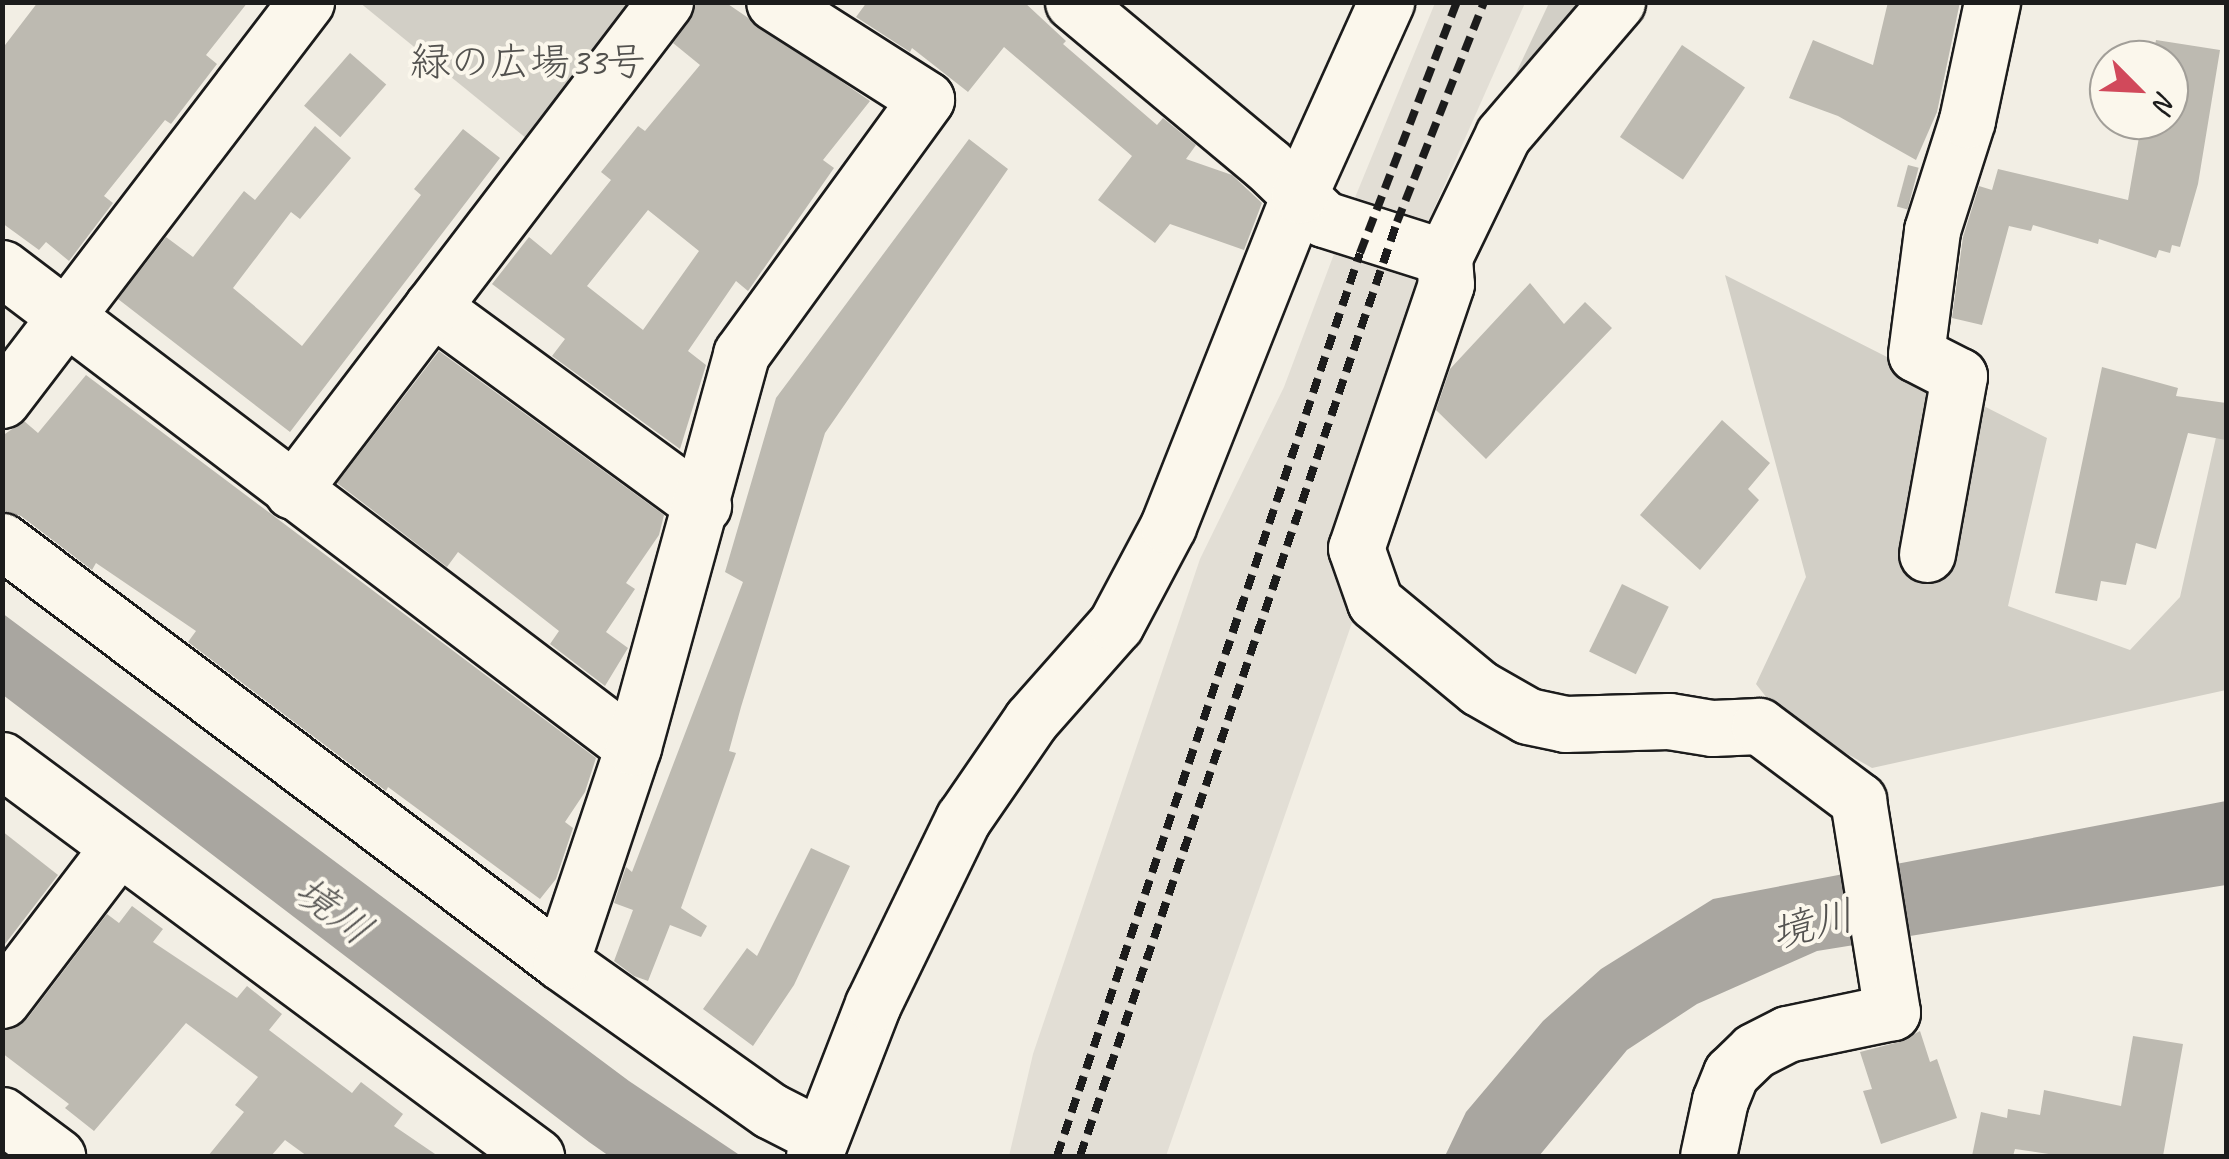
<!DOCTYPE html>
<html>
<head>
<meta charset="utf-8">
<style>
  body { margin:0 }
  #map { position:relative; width:2229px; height:1159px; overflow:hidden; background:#f2eee4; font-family:Caveat,"Klee One",sans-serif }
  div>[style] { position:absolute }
  .built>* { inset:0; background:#e2ded5 }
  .green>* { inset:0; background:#d2cfc6 }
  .water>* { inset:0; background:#a9a6a0 }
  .building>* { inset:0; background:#bdbab1; transform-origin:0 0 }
  .roads { filter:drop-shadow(2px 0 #1c1c1c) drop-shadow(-2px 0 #1c1c1c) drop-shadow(0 2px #1c1c1c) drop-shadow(0 -2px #1c1c1c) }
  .minor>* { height:55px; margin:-27.5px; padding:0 27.5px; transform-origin:27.5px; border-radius:27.5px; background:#fbf7ec }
  .rail>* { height:8px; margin-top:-4px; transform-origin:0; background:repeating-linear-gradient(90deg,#1c1c1c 0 15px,transparent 0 23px) }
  span { translate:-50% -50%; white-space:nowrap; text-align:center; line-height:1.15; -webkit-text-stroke:8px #fbf7ec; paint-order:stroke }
  .park-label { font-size:40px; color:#53524f }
  .water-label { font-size:42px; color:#545351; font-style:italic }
  .frame { position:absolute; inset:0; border:5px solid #1c1c1c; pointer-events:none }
  .north { position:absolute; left:2089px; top:40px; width:100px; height:100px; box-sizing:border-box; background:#fbf7ec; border:2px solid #a29f99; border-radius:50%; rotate:114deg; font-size:28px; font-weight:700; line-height:40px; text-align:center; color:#1c1c1c }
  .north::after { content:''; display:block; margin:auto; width:35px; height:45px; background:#d1495b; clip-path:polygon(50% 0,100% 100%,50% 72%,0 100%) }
</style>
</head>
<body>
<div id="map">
  <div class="built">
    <div style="clip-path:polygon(1435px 3px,1525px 3px,1428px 222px,1354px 200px)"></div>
    <div style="clip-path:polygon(1340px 238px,1422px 263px,1354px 617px,1166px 1156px,1009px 1156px,1033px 1054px,1200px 559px,1284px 387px)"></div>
  </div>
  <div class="green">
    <div style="clip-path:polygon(359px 2px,649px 3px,537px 147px)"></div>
    <div style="clip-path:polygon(1549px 3px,1590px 3px,1509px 88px)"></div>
    <div style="clip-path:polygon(1725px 275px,2047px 438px,2008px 606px,2130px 650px,2180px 597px,2226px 393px,2226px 690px,1872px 768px,1781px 716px,1756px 684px,1806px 577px)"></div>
  </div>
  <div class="water">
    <div style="clip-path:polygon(2px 613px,629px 1081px,741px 1156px,609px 1156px,589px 1142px,3px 695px)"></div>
    <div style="clip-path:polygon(2226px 801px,2226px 885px,1817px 951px,1697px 1004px,1627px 1050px,1539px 1156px,1445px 1156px,1466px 1112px,1543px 1021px,1601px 969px,1713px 899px)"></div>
  </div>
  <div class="building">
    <div style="clip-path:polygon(38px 2px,248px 2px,206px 55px,217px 64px,171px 124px,165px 120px,104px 196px,113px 203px,69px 261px,46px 242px,39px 250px,2px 223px,2px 49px)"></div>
    <div style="clip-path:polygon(evenodd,696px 2px,725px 2px,870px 101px,823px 160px,834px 168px,748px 291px,736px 281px,688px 351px,706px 365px,680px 449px,552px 356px,565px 339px,492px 284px,529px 237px,551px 255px,611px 180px,601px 172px,638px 126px,645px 131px,700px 65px,673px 43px,690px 20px,696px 2px,648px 210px,699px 251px,643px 330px,587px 286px,648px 210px)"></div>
    <div style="clip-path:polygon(867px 2px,1024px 2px,1066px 41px,1063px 44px,1157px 125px,1163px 118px,1196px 145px,1186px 159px,1232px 175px,1262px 203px,1244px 250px,1170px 224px,1155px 243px,1098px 200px,1132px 156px,1004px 47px,968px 92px,912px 48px,910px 52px,856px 17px)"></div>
    <div style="clip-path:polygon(1888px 2px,1960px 2px,1937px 112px,1916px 160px,1838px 116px,1789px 98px,1813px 40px,1873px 65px)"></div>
    <div style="clip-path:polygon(2156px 40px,2220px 50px,2198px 184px,2180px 247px,2172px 245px,2170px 253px,2159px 250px,2156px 258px,2099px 239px,2098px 244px,2033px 225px,2031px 231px,2009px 226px,1982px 325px,1952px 318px,1963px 237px,1979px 186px,1992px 190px,1998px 169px,2128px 200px,2142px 120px,2169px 120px,2169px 60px,2152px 60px)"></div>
    <div style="left:1682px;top:45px;width:76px;height:111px;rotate:34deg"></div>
    <div style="left:350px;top:53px;width:48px;height:70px;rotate:41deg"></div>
    <div style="clip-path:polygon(315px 126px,351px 158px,300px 219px,291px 212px,233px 288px,302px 346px,421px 195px,414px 189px,463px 129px,500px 158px,290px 432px,118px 299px,166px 237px,193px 257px,244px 191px,255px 200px)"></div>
    <div style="clip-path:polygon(969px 139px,1008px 169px,825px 433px,741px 707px,729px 751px,736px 753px,681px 908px,707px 926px,701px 937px,670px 925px,648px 981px,634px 976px,614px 961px,633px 910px,614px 903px,626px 867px,632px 872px,743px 582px,725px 572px,776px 398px)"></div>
    <div style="left:1908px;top:165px;width:11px;height:43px;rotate:15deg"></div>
    <div style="clip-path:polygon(1530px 283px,1564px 324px,1585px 302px,1612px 328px,1486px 459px,1436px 410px,1450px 369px)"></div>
    <div style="clip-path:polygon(439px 351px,664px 515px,659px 535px,626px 583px,635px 589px,606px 632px,628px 648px,605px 686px,550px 644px,559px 631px,458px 552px,447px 567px,337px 483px)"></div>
    <div style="clip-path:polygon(2102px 367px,2178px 388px,2176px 396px,2226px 403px,2226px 440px,2188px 433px,2156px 549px,2136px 543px,2126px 585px,2101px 581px,2097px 601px,2055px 593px)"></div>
    <div style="clip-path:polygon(86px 375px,596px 758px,585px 792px,565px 822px,573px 828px,556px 879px,540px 899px,388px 787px,386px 791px,188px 642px,196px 631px,96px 563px,92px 570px,21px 516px,2px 510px,2px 436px,24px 421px,38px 433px)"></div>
    <div style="clip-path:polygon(1722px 420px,1770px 463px,1748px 489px,1759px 500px,1700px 570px,1640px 515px)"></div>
    <div style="left:1622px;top:584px;width:52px;height:75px;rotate:26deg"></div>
    <div style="clip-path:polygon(2px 831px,58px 875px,2px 948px)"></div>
    <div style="clip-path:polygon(811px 848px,850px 866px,794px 985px,753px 1046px,703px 1009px,747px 948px,757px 956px)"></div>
    <div style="clip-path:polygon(132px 906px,163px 929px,153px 942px,237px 998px,247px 986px,282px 1014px,269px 1030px,352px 1093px,361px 1082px,403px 1114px,394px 1126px,438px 1156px,307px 1156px,285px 1140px,271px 1156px,208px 1156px,244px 1112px,235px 1105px,258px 1077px,186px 1023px,94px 1131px,65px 1108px,69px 1104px,2px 1053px,2px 1031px,27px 1019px,107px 914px,119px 923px)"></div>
    <div style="clip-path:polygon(1920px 1031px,1930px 1062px,1937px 1059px,1957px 1118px,1881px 1144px,1863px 1091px,1872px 1089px,1860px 1052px,1899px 1042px)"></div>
    <div style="clip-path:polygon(2133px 1036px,2183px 1044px,2163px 1156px,2062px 1156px,2015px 1149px,2013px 1156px,1972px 1156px,1981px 1112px,2007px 1118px,2008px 1109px,2040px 1115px,2044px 1090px,2121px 1106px)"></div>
  </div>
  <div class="roads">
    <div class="minor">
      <div style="left:1073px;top:2px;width:253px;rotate:39.9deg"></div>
      <div style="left:1267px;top:164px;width:79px;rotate:44deg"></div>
      <div style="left:1324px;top:219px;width:126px;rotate:17.6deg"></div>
      <div style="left:1617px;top:2px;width:175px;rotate:130.6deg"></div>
      <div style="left:1503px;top:135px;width:136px;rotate:115.8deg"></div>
      <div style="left:1444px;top:257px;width:27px;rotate:86deg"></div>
      <div style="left:1446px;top:284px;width:279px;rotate:108.8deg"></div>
      <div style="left:1356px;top:548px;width:57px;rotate:70.6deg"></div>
      <div style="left:1375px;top:602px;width:135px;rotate:39.6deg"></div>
      <div style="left:1479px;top:688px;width:56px;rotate:29.7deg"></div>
      <div style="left:1528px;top:716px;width:38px;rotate:12deg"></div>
      <div style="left:1565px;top:724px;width:104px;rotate:-1.7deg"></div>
      <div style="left:1669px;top:721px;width:44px;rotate:9.2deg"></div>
      <div style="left:1712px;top:728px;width:47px;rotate:-2.4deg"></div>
      <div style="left:1759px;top:726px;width:124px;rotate:36.8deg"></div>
      <div style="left:1858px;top:800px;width:215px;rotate:80.9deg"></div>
      <div style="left:1892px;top:1012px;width:107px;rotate:168.2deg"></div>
      <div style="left:1787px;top:1034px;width:37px;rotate:153deg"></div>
      <div style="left:1754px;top:1051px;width:32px;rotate:136deg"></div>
      <div style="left:1731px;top:1073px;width:29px;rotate:112deg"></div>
      <div style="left:1720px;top:1100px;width:57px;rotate:102.1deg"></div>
      <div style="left:2px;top:268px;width:792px;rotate:37.2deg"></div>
      <div style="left:432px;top:307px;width:336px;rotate:36.2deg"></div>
      <div style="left:2px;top:400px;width:501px;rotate:-52.63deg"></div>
      <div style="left:292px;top:491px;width:615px;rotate:-52.66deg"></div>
      <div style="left:2px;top:541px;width:700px;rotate:36.98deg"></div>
      <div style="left:561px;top:962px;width:257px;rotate:35.4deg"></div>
      <div style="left:771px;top:1111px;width:55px;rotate:27deg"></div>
      <div style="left:1927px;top:554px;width:181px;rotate:-79.8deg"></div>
      <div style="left:1959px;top:376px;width:48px;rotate:-152.9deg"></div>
      <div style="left:1916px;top:354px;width:125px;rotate:-82.6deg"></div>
      <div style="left:1932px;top:230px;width:115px;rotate:-72.3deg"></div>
      <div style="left:1967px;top:120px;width:121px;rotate:-78deg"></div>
      <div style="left:2px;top:760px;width:665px;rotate:36.56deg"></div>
      <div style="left:561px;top:962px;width:227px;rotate:-71.5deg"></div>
      <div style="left:633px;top:747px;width:408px;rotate:-74.6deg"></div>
      <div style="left:741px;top:354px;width:315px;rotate:-54deg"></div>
      <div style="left:926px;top:99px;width:180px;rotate:-147.5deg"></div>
      <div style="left:2px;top:1000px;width:191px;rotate:-52.7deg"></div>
      <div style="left:2px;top:1115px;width:69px;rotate:36.7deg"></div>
      <div style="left:814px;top:1156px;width:163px;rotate:-68.8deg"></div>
      <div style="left:873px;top:1004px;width:206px;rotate:-64.1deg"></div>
      <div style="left:963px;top:819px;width:120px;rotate:-55.5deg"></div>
      <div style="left:1031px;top:720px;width:128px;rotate:-48.5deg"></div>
      <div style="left:1116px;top:624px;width:111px;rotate:-62deg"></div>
      <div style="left:1168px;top:526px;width:356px;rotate:-68.4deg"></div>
      <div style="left:1299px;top:195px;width:212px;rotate:-65.7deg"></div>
    </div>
  </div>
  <div class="rail">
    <div style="left:1057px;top:1156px;width:952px;rotate:-71.45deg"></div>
    <div style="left:1360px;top:253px;width:269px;rotate:-68.9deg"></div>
    <div style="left:1080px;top:1156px;width:986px;rotate:-71.25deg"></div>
    <div style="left:1397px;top:222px;width:237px;rotate:-68.4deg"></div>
  </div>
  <div class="park-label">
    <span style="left:528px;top:62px">緑の広場33号</span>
  </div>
  <div class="water-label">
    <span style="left:333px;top:911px;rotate:37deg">境川</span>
    <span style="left:1813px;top:925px;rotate:-14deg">境川</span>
  </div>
  <div class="frame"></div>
  <div class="north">N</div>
</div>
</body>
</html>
